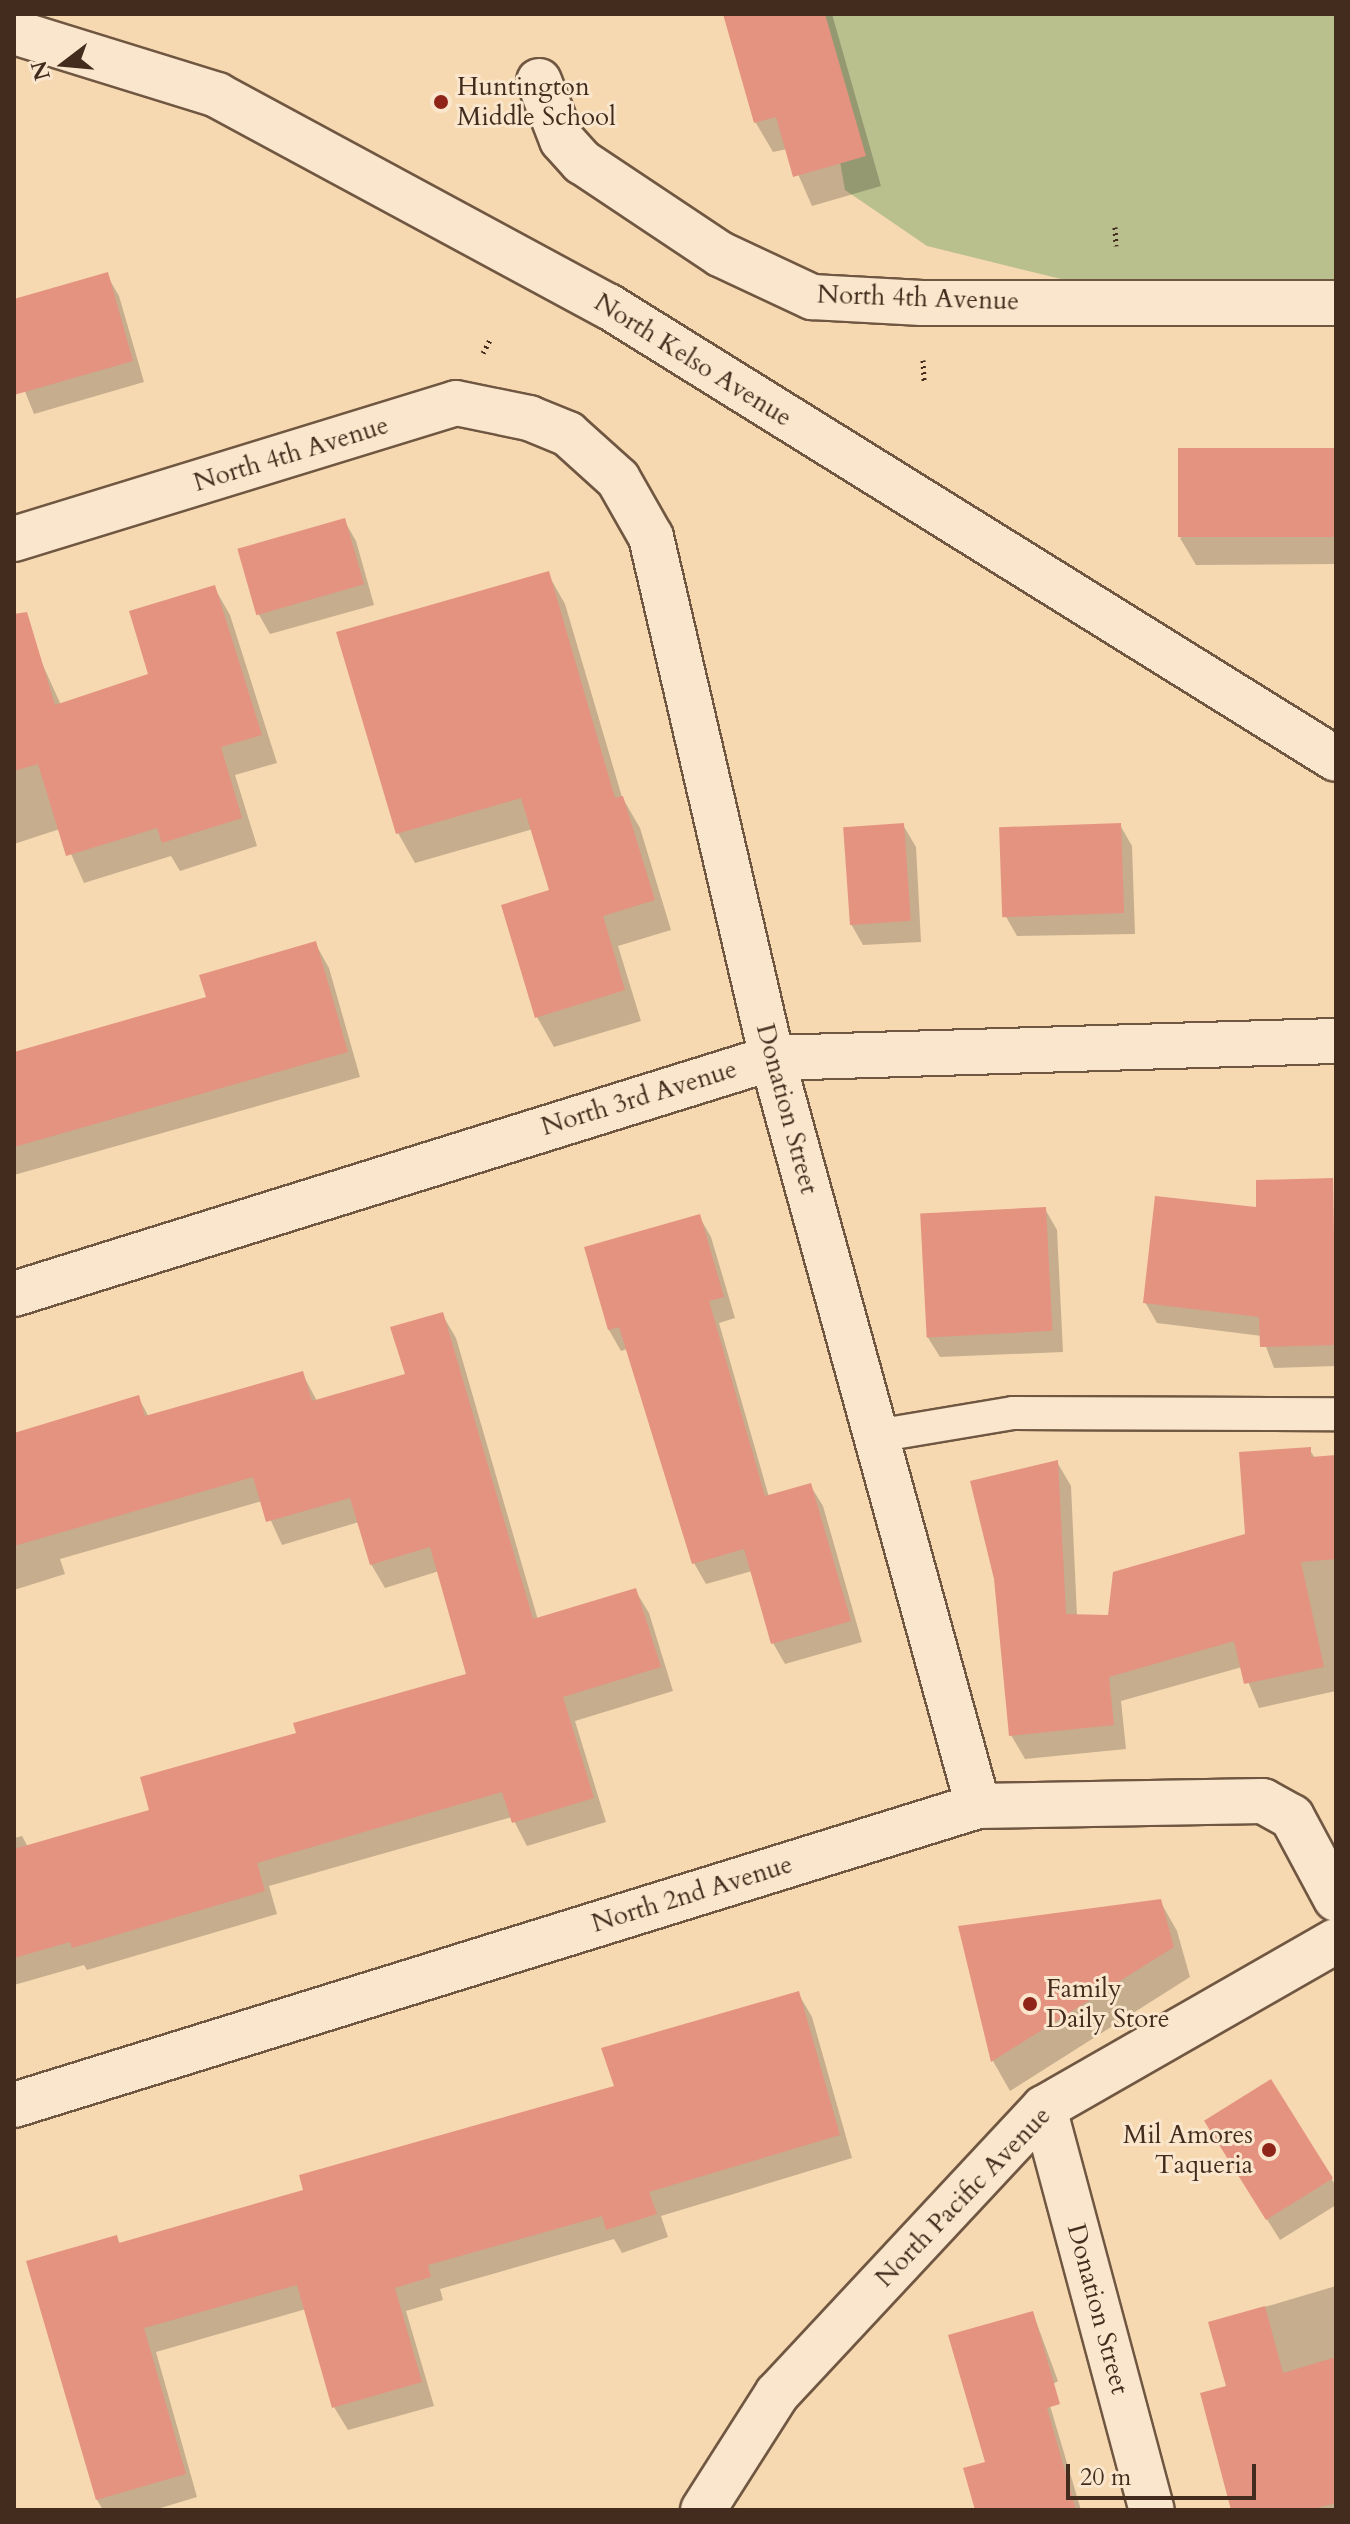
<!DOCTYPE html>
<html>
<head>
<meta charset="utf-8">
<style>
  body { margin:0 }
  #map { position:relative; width:1350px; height:2524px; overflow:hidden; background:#f7d9b1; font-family:Cardo,serif }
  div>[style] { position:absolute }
  .green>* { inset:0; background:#b9c08e }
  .shadow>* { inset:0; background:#0003 }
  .building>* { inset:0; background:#e49381; transform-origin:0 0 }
  .path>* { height:5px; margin-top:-2.5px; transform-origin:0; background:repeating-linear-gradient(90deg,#432c1d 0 2px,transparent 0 6px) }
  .roads { filter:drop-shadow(2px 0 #705742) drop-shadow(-2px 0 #705742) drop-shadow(0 2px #705742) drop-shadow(0 -2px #705742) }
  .service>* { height:32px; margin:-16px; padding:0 16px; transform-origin:16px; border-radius:16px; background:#fae6cc }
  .minor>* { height:44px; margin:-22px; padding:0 22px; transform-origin:22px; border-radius:22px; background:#fae6cc }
  .tertiary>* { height:44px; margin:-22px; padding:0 22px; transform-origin:22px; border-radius:22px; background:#fae6cc }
  .dots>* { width:22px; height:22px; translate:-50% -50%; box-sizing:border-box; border:4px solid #fae6cc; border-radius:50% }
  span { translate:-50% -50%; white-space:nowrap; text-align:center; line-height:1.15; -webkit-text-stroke:6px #fae6cc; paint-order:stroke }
  .poi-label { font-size:26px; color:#432c1d }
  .left { translate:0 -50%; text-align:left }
  .right { translate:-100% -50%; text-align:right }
  .street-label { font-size:26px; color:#432c1d }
  .frame { position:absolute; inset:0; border:16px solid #432c1d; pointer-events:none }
  .north { position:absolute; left:24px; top:24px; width:80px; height:80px; -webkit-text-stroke:6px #fae6cc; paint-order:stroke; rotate:254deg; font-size:22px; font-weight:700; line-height:32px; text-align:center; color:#432c1d }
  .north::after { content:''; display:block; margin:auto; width:28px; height:36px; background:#432c1d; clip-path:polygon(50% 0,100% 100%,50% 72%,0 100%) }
  .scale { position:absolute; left:1066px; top:2464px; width:190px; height:36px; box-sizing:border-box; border:4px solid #432c1d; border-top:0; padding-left:10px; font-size:24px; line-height:28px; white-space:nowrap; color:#432c1d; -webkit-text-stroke:6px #fae6cc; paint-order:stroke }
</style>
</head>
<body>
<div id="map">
  <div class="green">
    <div style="clip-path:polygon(814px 14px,1336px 14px,1336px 291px,1069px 281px,927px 246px,845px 190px)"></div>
  </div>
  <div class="shadow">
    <div style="clip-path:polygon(725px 14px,832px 14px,881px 186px,812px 206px,787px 149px,773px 152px,756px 123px)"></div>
    <div style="clip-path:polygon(107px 275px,119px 296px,144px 382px,34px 414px,14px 364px,14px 301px)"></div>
    <div style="clip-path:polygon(1336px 450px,1336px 564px,1196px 565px,1180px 538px)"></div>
    <div style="clip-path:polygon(344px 520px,356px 541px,374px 605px,270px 634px,258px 613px)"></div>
    <div style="clip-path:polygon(548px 574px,565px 604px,622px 797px,640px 828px,671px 930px,618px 946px,641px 1021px,554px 1047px,537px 1017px,552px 892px,533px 829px,415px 863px,398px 833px)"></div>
    <div style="clip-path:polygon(214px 587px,230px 615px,277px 763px,235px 775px,257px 846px,180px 871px,171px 856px,84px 883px,60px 829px,14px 844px,14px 657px,36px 650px,61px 705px,151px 675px)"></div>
    <div style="clip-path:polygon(903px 825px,916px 847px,921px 942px,863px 945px,851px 924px)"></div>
    <div style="clip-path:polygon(1120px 825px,1132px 846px,1135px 934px,1017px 936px,1005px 915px)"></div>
    <div style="clip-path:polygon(315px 943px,329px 968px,360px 1077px,14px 1175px,14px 1054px,208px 998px)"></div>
    <div style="clip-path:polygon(1332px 1180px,1336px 1366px,1274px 1368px,1262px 1336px,1157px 1323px,1145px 1302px,1259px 1209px)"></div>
    <div style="clip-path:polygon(1045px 1209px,1057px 1230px,1063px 1352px,940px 1357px,927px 1336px)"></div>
    <div style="clip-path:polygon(699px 1216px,711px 1237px,735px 1318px,719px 1323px,769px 1497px,810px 1485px,823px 1506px,862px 1642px,785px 1664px,773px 1643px,752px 1571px,706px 1584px,694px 1563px,627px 1349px,621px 1351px,609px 1330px,586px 1249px)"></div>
    <div style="clip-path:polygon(442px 1314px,456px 1338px,538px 1620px,635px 1590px,649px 1613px,673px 1691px,575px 1721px,606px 1822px,527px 1846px,512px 1817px,269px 1886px,277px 1914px,87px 1970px,84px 1965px,14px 1985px,14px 1838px,22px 1836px,28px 1847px,151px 1811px,298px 1734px,469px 1675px,439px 1571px,385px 1588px,371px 1564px,359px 1522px,282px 1545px,262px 1501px,60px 1559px,65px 1574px,14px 1590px,14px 1434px,138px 1397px,149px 1417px,302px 1373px,317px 1401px,407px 1375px)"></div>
    <div style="clip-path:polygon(1309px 1449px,1315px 1458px,1336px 1457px,1336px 1691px,1259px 1708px,1242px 1667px,1121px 1701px,1126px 1749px,1025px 1759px,1011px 1735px,1057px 1462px,1071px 1486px,1077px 1616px,1110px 1617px,1247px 1536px)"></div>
    <div style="clip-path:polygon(1160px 1901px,1177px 1931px,1190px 1977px,1010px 2091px,993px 2061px,961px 1927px)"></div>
    <div style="clip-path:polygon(798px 1993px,812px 2017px,852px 2158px,661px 2216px,668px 2237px,622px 2253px,614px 2239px,440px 2289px,443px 2300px,406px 2311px,434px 2406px,348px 2430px,334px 2407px,306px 2309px,156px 2352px,197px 2497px,154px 2510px,103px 2510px,97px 2500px,116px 2237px,121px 2245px,306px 2192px,616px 2087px)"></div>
    <div style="clip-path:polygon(1271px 2082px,1336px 2186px,1336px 2205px,1280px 2240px,1219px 2143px)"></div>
    <div style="clip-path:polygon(1336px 2286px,1336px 2510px,1234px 2510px,1229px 2387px,1210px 2323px)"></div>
    <div style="clip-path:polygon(1033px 2313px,1058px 2381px,1045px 2389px,1081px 2510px,977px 2510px)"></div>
  </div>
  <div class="building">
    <div style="clip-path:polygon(723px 14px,825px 14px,866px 156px,793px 177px,776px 117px,754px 123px)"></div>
    <div style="clip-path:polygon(108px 272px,133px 361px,14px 395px,14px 299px)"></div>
    <div style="left:1336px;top:448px;width:89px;height:158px;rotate:90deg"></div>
    <div style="left:345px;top:518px;width:69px;height:112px;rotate:74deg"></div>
    <div style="clip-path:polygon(549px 571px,615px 798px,623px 796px,655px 900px,603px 916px,625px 990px,535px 1018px,501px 905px,549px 890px,521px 798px,396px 834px,336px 632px)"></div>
    <div style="clip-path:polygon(215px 585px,262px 735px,221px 747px,242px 818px,162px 843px,157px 828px,66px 856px,38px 764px,14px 771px,14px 614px,27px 612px,55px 705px,148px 674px,129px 611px)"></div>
    <div style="left:904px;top:823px;width:98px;height:61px;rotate:86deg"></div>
    <div style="left:1121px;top:823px;width:90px;height:122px;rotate:88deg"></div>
    <div style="clip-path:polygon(316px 941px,348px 1052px,14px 1147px,14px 1052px,206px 997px,199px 975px)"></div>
    <div style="clip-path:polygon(1333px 1178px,1336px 1345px,1260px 1347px,1259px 1317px,1143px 1303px,1155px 1196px,1256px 1207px,1256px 1180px)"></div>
    <div style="left:1046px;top:1207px;width:124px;height:126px;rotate:87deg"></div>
    <div style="clip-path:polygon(700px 1214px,724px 1297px,709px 1301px,765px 1496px,811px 1483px,851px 1621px,771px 1644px,744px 1549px,692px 1564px,619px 1327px,608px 1330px,584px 1247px)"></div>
    <div style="clip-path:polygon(443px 1312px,533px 1619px,636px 1588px,661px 1667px,563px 1697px,594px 1798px,512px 1823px,502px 1792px,257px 1863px,265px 1891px,72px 1948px,70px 1942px,14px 1958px,14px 1849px,149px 1810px,140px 1777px,296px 1733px,293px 1723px,466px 1674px,430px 1547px,370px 1565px,350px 1498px,266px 1522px,253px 1477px,14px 1546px,14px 1433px,139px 1395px,145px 1416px,303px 1371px,312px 1401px,405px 1374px,390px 1327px)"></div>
    <div style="clip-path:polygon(1311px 1447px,1311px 1457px,1336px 1455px,1336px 1559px,1301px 1562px,1324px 1667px,1244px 1684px,1234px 1641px,1109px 1677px,1114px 1725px,1009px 1736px,994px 1579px,970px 1481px,1058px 1460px,1066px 1614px,1108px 1615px,1113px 1572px,1245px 1534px,1239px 1452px)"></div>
    <div style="clip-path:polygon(1161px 1899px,1174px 1947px,991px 2062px,958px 1926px)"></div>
    <div style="clip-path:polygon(799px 1991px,840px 2135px,649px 2192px,657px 2214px,606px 2230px,602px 2216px,428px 2265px,431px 2277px,395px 2288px,422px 2382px,332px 2408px,297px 2285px,144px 2328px,186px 2474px,96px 2500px,26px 2261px,117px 2235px,119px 2243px,303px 2190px,299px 2175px,614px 2086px,601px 2048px)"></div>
    <div style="left:1271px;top:2079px;width:117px;height:79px;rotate:58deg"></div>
    <div style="clip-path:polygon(1265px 2306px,1283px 2373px,1336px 2357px,1336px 2503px,1309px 2510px,1231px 2510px,1200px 2393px,1226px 2386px,1208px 2322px)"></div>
    <div style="clip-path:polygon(1033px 2311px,1060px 2404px,1047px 2408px,1076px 2510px,975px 2510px,963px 2468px,985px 2462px,948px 2335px)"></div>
  </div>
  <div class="path">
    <div style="left:1115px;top:227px;width:19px;rotate:87deg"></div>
    <div style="left:483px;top:353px;width:17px;rotate:-62deg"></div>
    <div style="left:923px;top:360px;width:22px;rotate:87deg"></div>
  </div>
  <div class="roads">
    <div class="service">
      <div style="left:876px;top:1436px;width:139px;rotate:-9.5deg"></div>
      <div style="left:1013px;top:1413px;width:323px;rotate:0.2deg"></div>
    </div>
    <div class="minor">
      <div style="left:539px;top:81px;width:63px;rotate:68.7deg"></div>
      <div style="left:562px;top:140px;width:30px;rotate:48deg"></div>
      <div style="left:582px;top:162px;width:166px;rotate:33.7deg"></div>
      <div style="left:720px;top:254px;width:102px;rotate:25.1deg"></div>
      <div style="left:812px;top:297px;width:110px;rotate:3.1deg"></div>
      <div style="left:922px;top:303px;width:414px"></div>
      <div style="left:14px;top:539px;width:462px;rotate:-17.1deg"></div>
      <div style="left:456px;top:403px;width:75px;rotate:11.6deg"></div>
      <div style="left:529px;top:418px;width:42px;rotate:22.3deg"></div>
      <div style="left:568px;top:434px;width:67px;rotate:42deg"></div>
      <div style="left:618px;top:479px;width:67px;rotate:60.4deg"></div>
      <div style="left:651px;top:537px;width:535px;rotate:76.93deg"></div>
      <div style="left:772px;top:1058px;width:776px;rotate:74.6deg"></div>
      <div style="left:14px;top:1294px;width:794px;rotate:-17.29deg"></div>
      <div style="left:772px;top:1058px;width:564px;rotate:-1.73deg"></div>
      <div style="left:14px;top:2105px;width:1009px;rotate:-17.23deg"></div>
      <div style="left:978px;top:1806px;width:285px;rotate:-1deg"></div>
      <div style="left:1263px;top:1801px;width:33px;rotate:29deg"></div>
      <div style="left:1292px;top:1817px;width:93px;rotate:61.8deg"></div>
      <div style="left:1044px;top:2108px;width:416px;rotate:75deg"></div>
    </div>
    <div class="tertiary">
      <div style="left:14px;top:32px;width:213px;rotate:17.2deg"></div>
      <div style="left:217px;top:95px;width:444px;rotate:28.4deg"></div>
      <div style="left:608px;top:306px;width:857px;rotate:31.89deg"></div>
      <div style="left:703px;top:2510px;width:138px;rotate:-57.5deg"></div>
      <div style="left:777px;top:2394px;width:391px;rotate:-47deg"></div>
      <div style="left:1044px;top:2108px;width:336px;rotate:-29.8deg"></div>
    </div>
  </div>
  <div class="dots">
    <div style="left:441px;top:102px;background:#8f2418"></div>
    <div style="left:1030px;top:2004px;background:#8f2418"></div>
    <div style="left:1269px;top:2150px;background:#8f2418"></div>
  </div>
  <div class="poi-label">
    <span class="left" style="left:457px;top:102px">Huntington<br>Middle School</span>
    <span class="left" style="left:1046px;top:2004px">Family<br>Daily Store</span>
    <span class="right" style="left:1253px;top:2150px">Mil Amores<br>Taqueria</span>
  </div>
  <div class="street-label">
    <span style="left:918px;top:298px;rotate:2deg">North 4th Avenue</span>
    <span style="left:693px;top:360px;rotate:32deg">North Kelso Avenue</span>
    <span style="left:291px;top:454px;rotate:-17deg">North 4th Avenue</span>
    <span style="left:639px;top:1098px;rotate:-17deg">North 3rd Avenue</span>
    <span style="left:787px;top:1109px;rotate:75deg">Donation Street</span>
    <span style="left:692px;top:1894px;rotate:-17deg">North 2nd Avenue</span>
    <span style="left:963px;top:2197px;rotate:-46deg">North Pacific Avenue</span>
    <span style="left:1098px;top:2309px;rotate:75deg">Donation Street</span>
  </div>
  <div class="frame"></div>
  <div class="north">N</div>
  <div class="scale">20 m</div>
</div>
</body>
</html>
